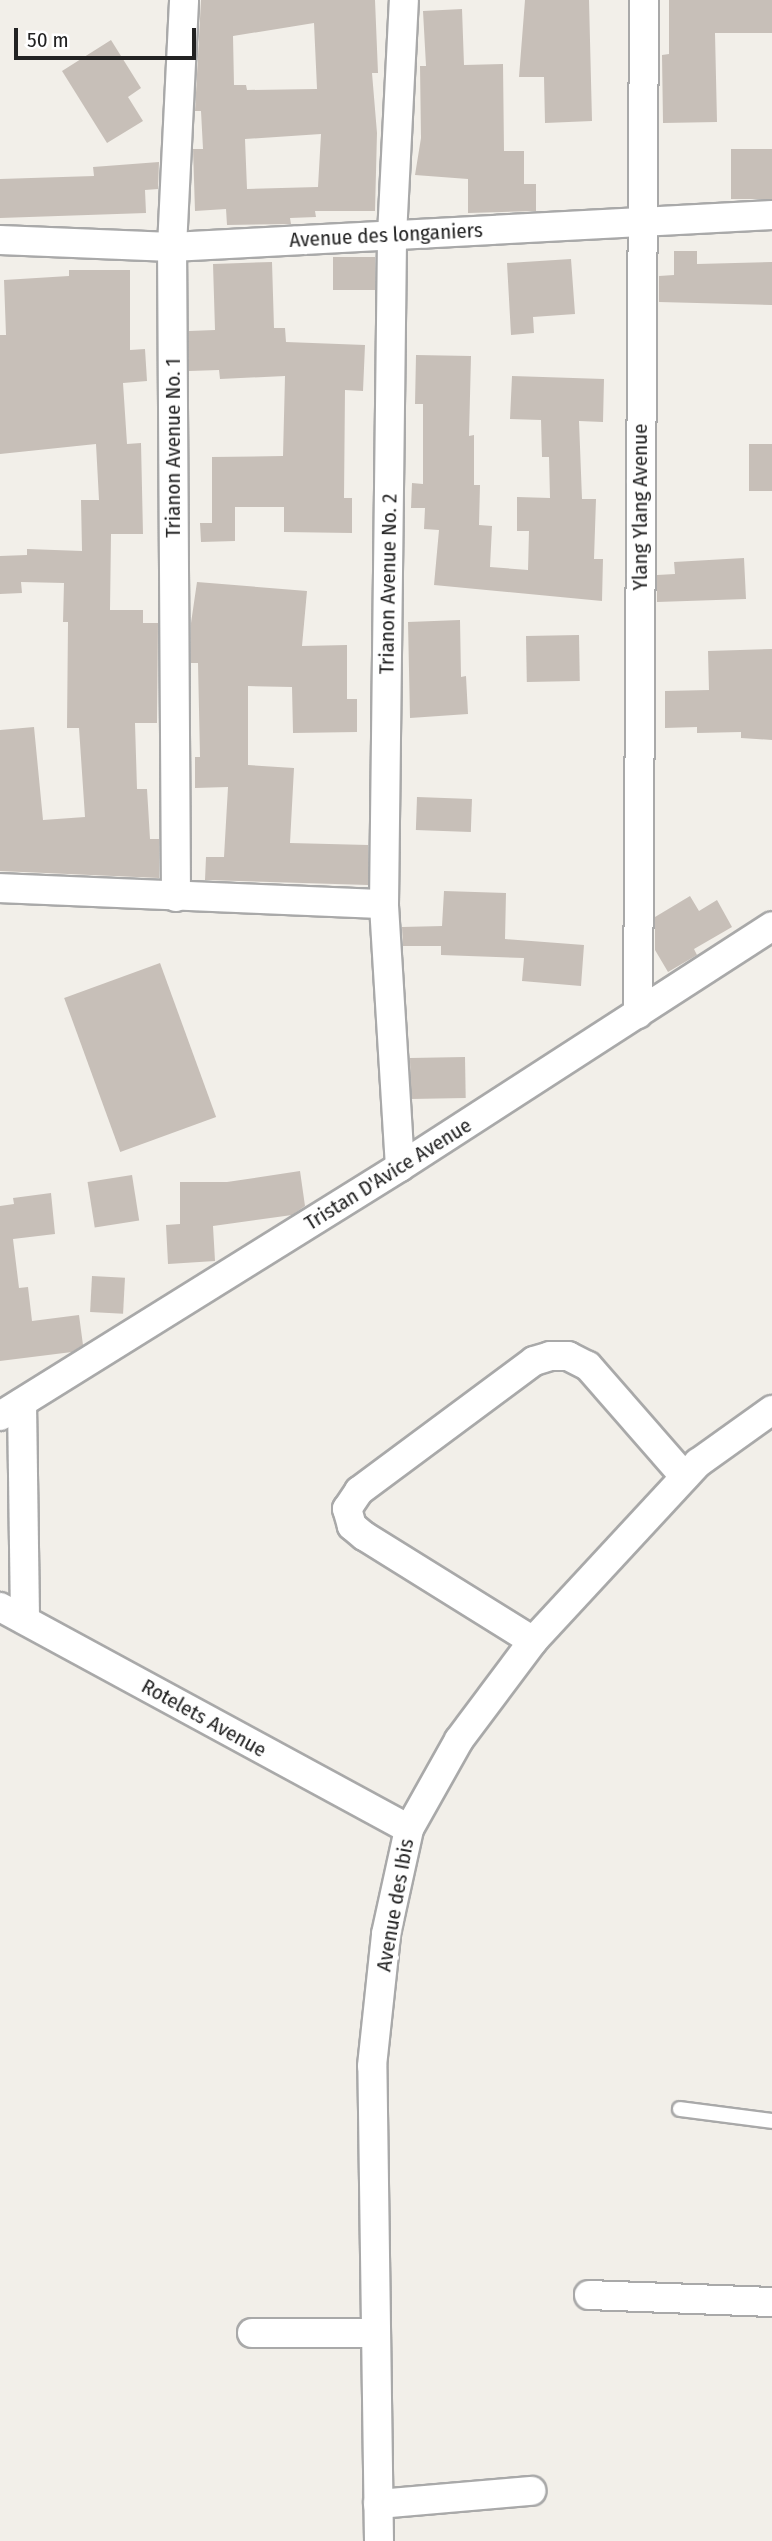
<!DOCTYPE html>
<html>
<head>
<meta charset="utf-8">
<style>
  body { margin:0 }
  #map { position:relative; width:772px; height:2541px; overflow:hidden; background:#f2efe9; font-family:"Fira Sans Condensed",sans-serif }
  div>[style] { position:absolute }
  .building>* { inset:0; background:#c7bfb8; transform-origin:0 0 }
  .roads { filter:drop-shadow(2px 0 #a9a9a9) drop-shadow(-2px 0 #a9a9a9) drop-shadow(0 2px #a9a9a9) drop-shadow(0 -2px #a9a9a9) }
  .service>* { height:14px; margin:-7px; padding:0 7px; transform-origin:7px; border-radius:7px; background:#fff }
  .minor>* { height:28px; margin:-14px; padding:0 14px; transform-origin:14px; border-radius:14px; background:#fff }
  span { translate:-50% -50%; white-space:nowrap; text-align:center; line-height:1.15; -webkit-text-stroke:7px #fff; paint-order:stroke }
  .street-label { font-size:21px; color:#222 }
  .scale { position:absolute; left:14px; top:28px; width:182px; height:32px; box-sizing:border-box; border:4px solid #222; border-top:0; padding-left:9px; font-size:21px; line-height:24px; white-space:nowrap; color:#222; -webkit-text-stroke:5px #fff; paint-order:stroke }
</style>
</head>
<body>
<div id="map">
  <div class="building">
    <div style="clip-path:polygon(evenodd,201px 0,375px 0,378px 73px,372px 73px,377px 133px,375px 211px,315px 211px,316px 217px,290px 218px,291px 224px,227px 225px,226px 209px,195px 211px,193px 149px,203px 149px,201px 111px,195px 111px,201px 0,314px 23px,317px 89px,247px 90px,246px 85px,234px 85px,233px 36px,314px 23px,201px 0,321px 134px,318px 187px,247px 189px,245px 139px,321px 134px)"></div>
    <div style="clip-path:polygon(525px 0,589px 0,592px 121px,545px 123px,544px 77px,519px 77px)"></div>
    <div style="clip-path:polygon(669px 0,772px 0,772px 33px,715px 33px,717px 122px,663px 123px,662px 55px,669px 54px)"></div>
    <div style="clip-path:polygon(462px 9px,464px 65px,503px 64px,504px 151px,524px 151px,524px 184px,536px 184px,536px 211px,468px 213px,468px 179px,415px 175px,421px 138px,420px 66px,426px 66px,423px 11px)"></div>
    <div style="clip-path:polygon(111px 40px,141px 88px,128px 97px,143px 121px,107px 143px,62px 71px)"></div>
    <div style="left:772px;top:149px;width:50px;height:41px;rotate:90deg"></div>
    <div style="clip-path:polygon(159px 162px,158px 189px,145px 190px,146px 213px,0 218px,0 179px,94px 176px,93px 167px)"></div>
    <div style="clip-path:polygon(674px 251px,697px 251px,697px 264px,772px 262px,772px 305px,659px 302px,659px 276px,674px 275px)"></div>
    <div style="left:333px;top:257px;width:42px;height:33px"></div>
    <div style="clip-path:polygon(571px 259px,575px 314px,533px 317px,534px 333px,511px 335px,507px 263px)"></div>
    <div style="clip-path:polygon(272px 262px,274px 328px,285px 328px,286px 342px,365px 345px,363px 391px,345px 390px,344px 498px,352px 498px,352px 533px,284px 532px,284px 507px,235px 507px,235px 541px,201px 542px,200px 523px,212px 523px,212px 457px,283px 456px,285px 376px,220px 379px,219px 370px,189px 371px,189px 331px,215px 330px,213px 264px)"></div>
    <div style="clip-path:polygon(69px 270px,130px 270px,130px 350px,145px 349px,147px 381px,123px 383px,127px 444px,141px 443px,143px 534px,111px 534px,110px 610px,143px 610px,143px 623px,158px 623px,157px 723px,135px 723px,137px 789px,147px 789px,150px 839px,159px 839px,159px 878px,0 871px,0 730px,34px 727px,43px 820px,85px 817px,79px 728px,67px 728px,68px 622px,63px 622px,64px 583px,21px 582px,22px 593px,0 594px,0 556px,27px 555px,27px 549px,82px 551px,81px 500px,99px 500px,96px 444px,0 454px,0 335px,6px 335px,4px 280px,69px 276px)"></div>
    <div style="clip-path:polygon(416px 355px,471px 356px,469px 436px,474px 435px,474px 485px,480px 485px,479px 525px,492px 526px,490px 567px,528px 570px,529px 531px,517px 531px,517px 497px,550px 498px,549px 457px,542px 457px,541px 420px,510px 419px,512px 376px,604px 379px,603px 422px,579px 421px,582px 499px,596px 499px,594px 559px,603px 559px,602px 601px,434px 585px,439px 530px,424px 529px,425px 508px,411px 508px,412px 483px,423px 484px,423px 404px,415px 404px)"></div>
    <div style="left:772px;top:444px;width:47px;height:23px;rotate:90deg"></div>
    <div style="clip-path:polygon(744px 558px,746px 599px,657px 602px,657px 575px,675px 574px,674px 562px)"></div>
    <div style="clip-path:polygon(197px 582px,307px 591px,302px 646px,347px 645px,347px 699px,357px 699px,357px 732px,293px 733px,292px 687px,248px 686px,248px 765px,294px 768px,290px 843px,368px 845px,368px 885px,205px 880px,206px 857px,224px 857px,228px 787px,195px 788px,195px 757px,200px 757px,198px 663px,191px 663px,191px 623px)"></div>
    <div style="clip-path:polygon(460px 620px,461px 677px,466px 676px,468px 714px,410px 718px,408px 622px)"></div>
    <div style="left:579px;top:635px;width:46px;height:53px;rotate:89deg"></div>
    <div style="clip-path:polygon(772px 649px,772px 740px,741px 738px,741px 732px,697px 733px,697px 727px,665px 728px,665px 691px,709px 690px,708px 651px)"></div>
    <div style="left:417px;top:797px;width:55px;height:33px;rotate:2deg"></div>
    <div style="clip-path:polygon(444px 891px,506px 893px,505px 939px,584px 945px,581px 986px,522px 981px,524px 958px,441px 955px,441px 946px,403px 946px,402px 927px,442px 926px)"></div>
    <div style="clip-path:polygon(690px 896px,699px 911px,717px 900px,732px 927px,694px 949px,697px 955px,668px 972px,655px 950px,655px 917px)"></div>
    <div style="left:160px;top:963px;width:164px;height:102px;rotate:70deg"></div>
    <div style="left:465px;top:1057px;width:41px;height:55px;rotate:89deg"></div>
    <div style="clip-path:polygon(300px 1171px,305px 1206px,292px 1215px,213px 1226px,215px 1261px,168px 1264px,166px 1225px,180px 1224px,180px 1182px,227px 1182px)"></div>
    <div style="left:132px;top:1175px;width:46px;height:45px;rotate:81deg"></div>
    <div style="clip-path:polygon(51px 1193px,55px 1234px,13px 1239px,19px 1288px,28px 1287px,32px 1321px,79px 1315px,83px 1345px,72px 1352px,0 1361px,0 1206px,14px 1204px,13px 1198px)"></div>
    <div style="left:92px;top:1276px;width:33px;height:36px;rotate:3deg"></div>
  </div>
  <div class="roads">
    <div class="service">
      <div style="left:680px;top:2109px;width:93px;rotate:7.4deg"></div>
    </div>
    <div class="minor">
      <div style="left:0;top:240px;width:172px;rotate:2.3deg"></div>
      <div style="left:172px;top:247px;width:601px;rotate:-3.05deg"></div>
      <div style="left:0;top:888px;width:384px;rotate:2.4deg"></div>
      <div style="left:176px;top:897px;width:650px;rotate:-90.35deg"></div>
      <div style="left:172px;top:247px;width:247px;rotate:-87.2deg"></div>
      <div style="left:638px;top:1014px;width:1014px;rotate:-89.66deg"></div>
      <div style="left:400px;top:1167px;width:263px;rotate:-93.5deg"></div>
      <div style="left:384px;top:904px;width:669px;rotate:-89.31deg"></div>
      <div style="left:392px;top:235px;width:235px;rotate:-87.1deg"></div>
      <div style="left:22px;top:1403px;width:217px;rotate:89.2deg"></div>
      <div style="left:0;top:1416px;width:471px;rotate:-31.9deg"></div>
      <div style="left:400px;top:1167px;width:443px;rotate:-32.9deg"></div>
      <div style="left:0;top:1607px;width:465px;rotate:28.5deg"></div>
      <div style="left:533px;top:1641px;width:199px;rotate:-148.1deg"></div>
      <div style="left:364px;top:1536px;width:16px;rotate:-140deg"></div>
      <div style="left:352px;top:1526px;width:18px;rotate:-106deg"></div>
      <div style="left:347px;top:1509px;width:22px;rotate:-56deg"></div>
      <div style="left:359px;top:1491px;width:218px;rotate:-36.6deg"></div>
      <div style="left:534px;top:1361px;width:17px;rotate:-17deg"></div>
      <div style="left:550px;top:1356px;width:18px"></div>
      <div style="left:568px;top:1356px;width:22px;rotate:27deg"></div>
      <div style="left:588px;top:1366px;width:147px;rotate:48.9deg"></div>
      <div style="left:589px;top:2295px;width:183px;rotate:2.2deg"></div>
      <div style="left:252px;top:2333px;width:123px"></div>
      <div style="left:378px;top:2504px;width:154px;rotate:-4.9deg"></div>
      <div style="left:379px;top:2541px;width:475px;rotate:-90.8deg"></div>
      <div style="left:372px;top:2066px;width:133px;rotate:-83.9deg"></div>
      <div style="left:386px;top:1934px;width:107px;rotate:-77.6deg"></div>
      <div style="left:409px;top:1829px;width:102px;rotate:-60.7deg"></div>
      <div style="left:459px;top:1740px;width:124px;rotate:-53.2deg"></div>
      <div style="left:533px;top:1641px;width:243px;rotate:-47.2deg"></div>
      <div style="left:698px;top:1463px;width:91px;rotate:-35.6deg"></div>
    </div>
  </div>
  <div class="street-label">
    <span style="left:386px;top:235px;rotate:-3deg">Avenue des longaniers</span>
    <span style="left:173px;top:448px;rotate:-90deg">Trianon Avenue No. 1</span>
    <span style="left:640px;top:507px;rotate:-90deg">Ylang Ylang Avenue</span>
    <span style="left:388px;top:584px;rotate:-89deg">Trianon Avenue No. 2</span>
    <span style="left:388px;top:1174px;rotate:-32deg">Tristan D'Avice Avenue</span>
    <span style="left:204px;top:1718px;rotate:29deg">Rotelets Avenue</span>
    <span style="left:395px;top:1905px;rotate:-80deg">Avenue des Ibis</span>
  </div>
  <div class="scale">50 m</div>
</div>
</body>
</html>
